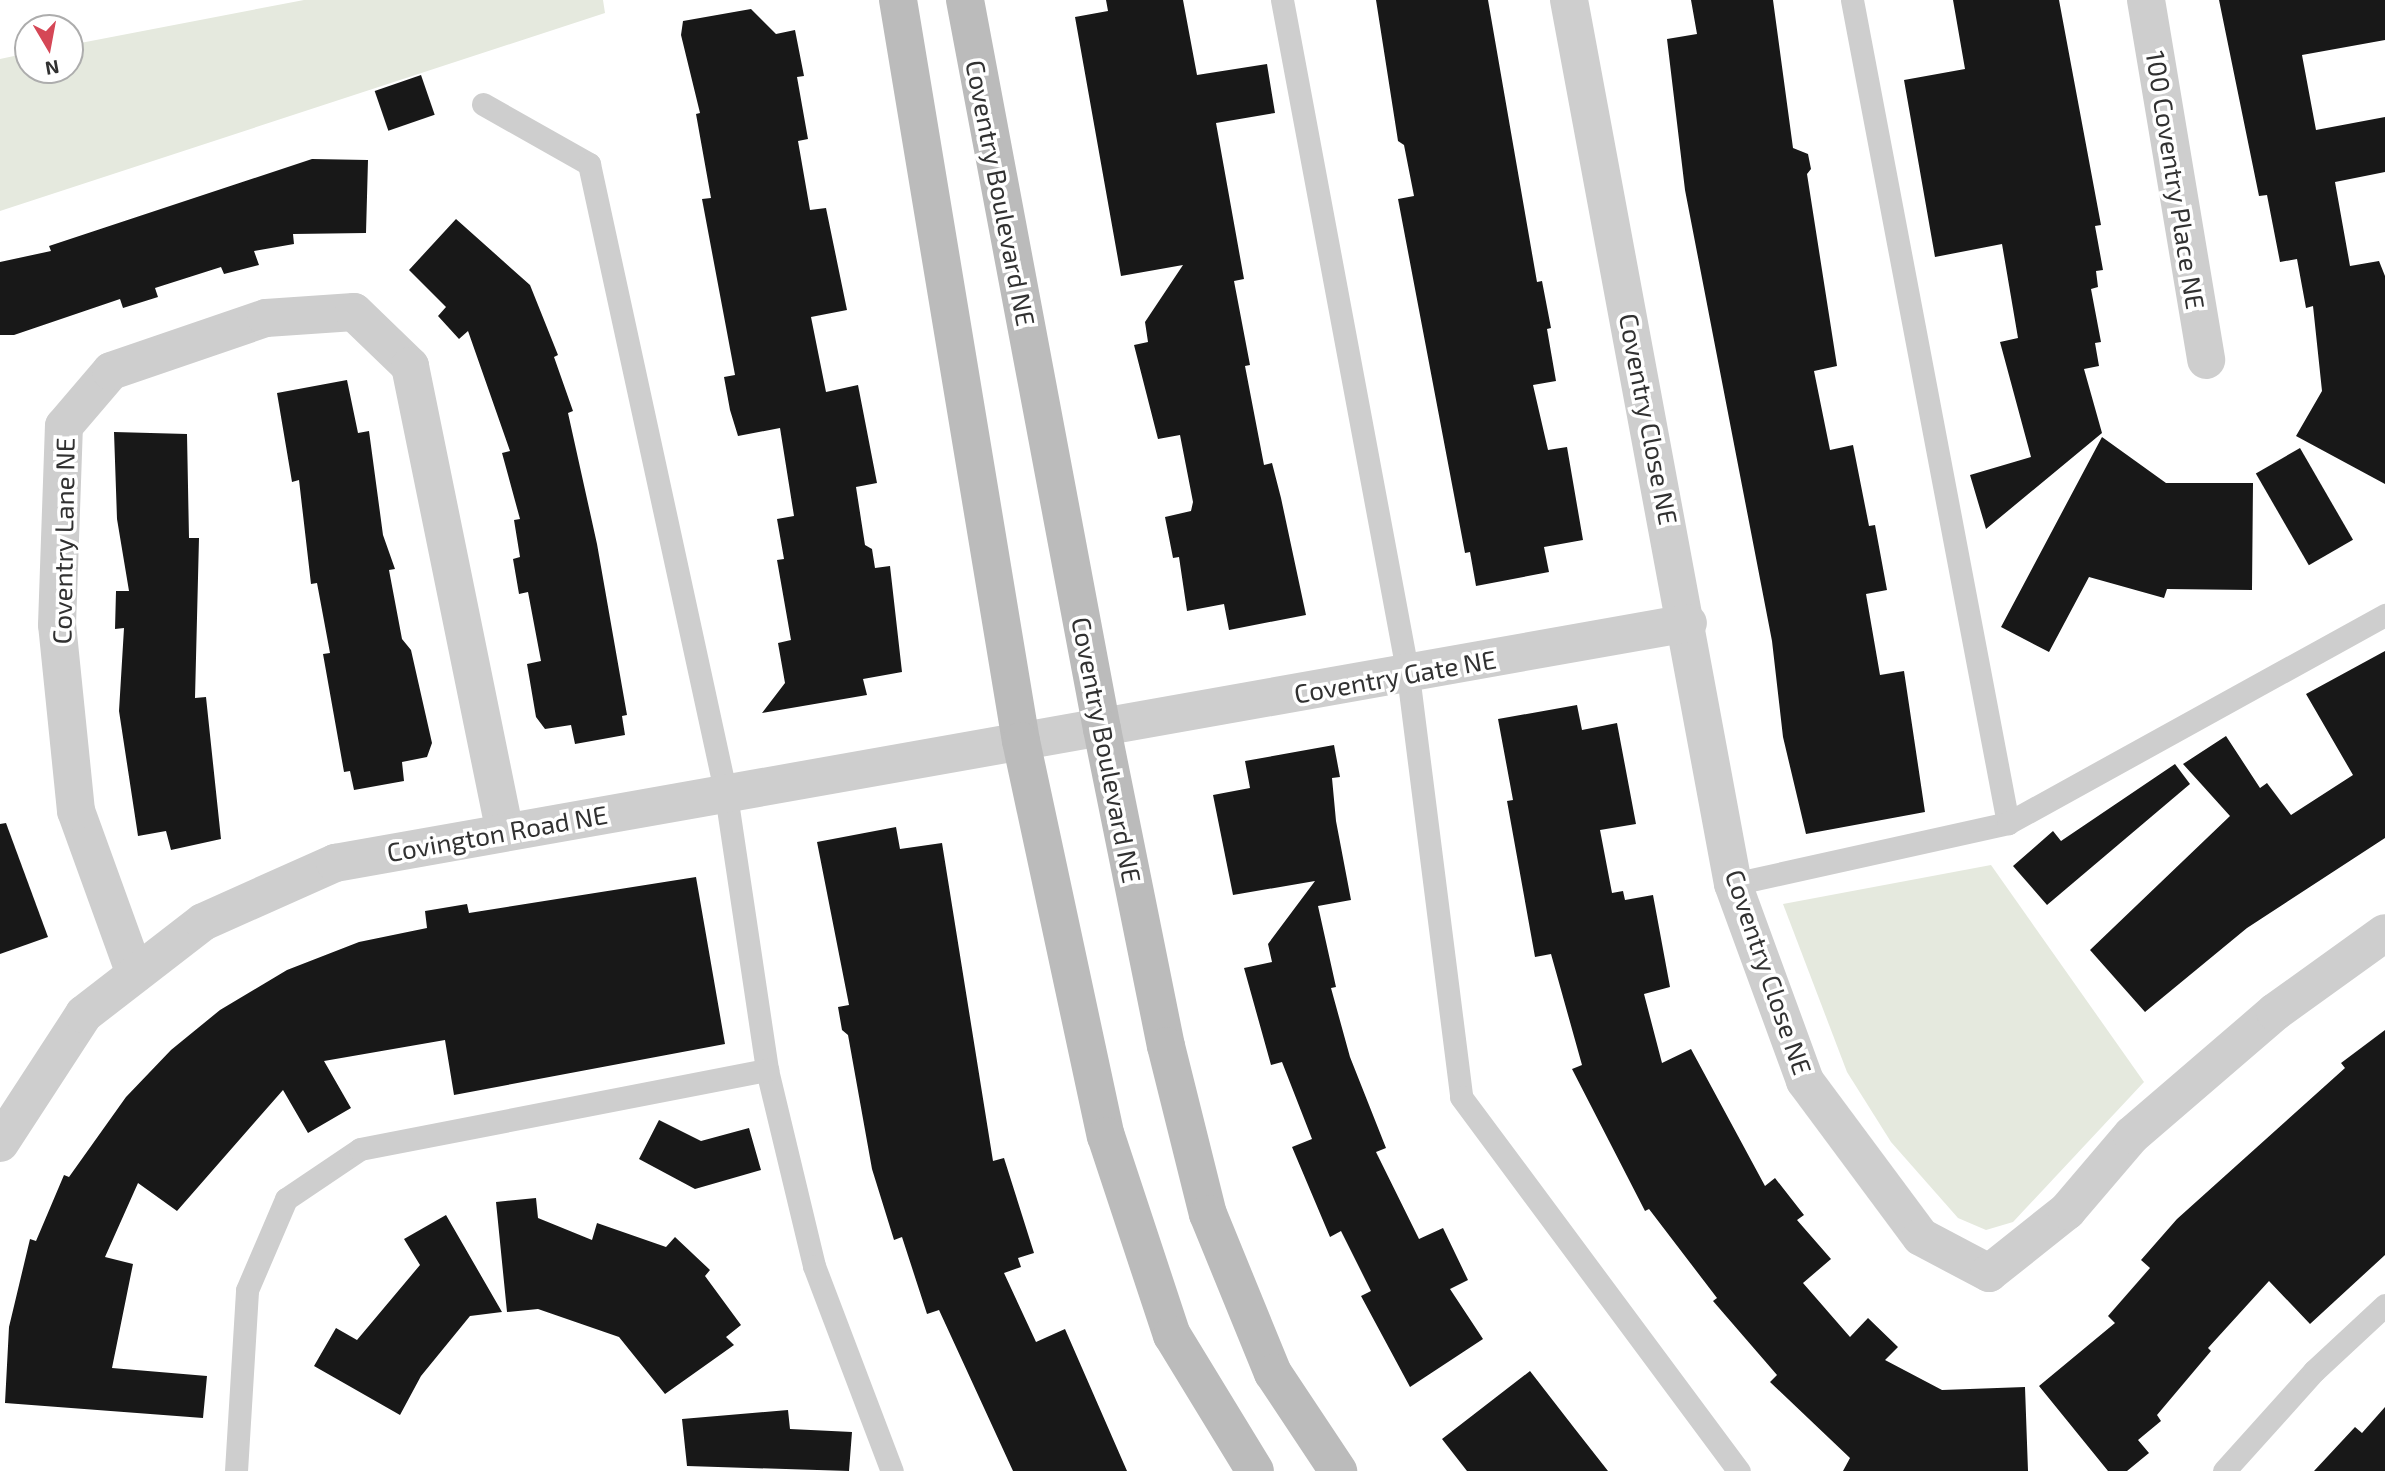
<!DOCTYPE html>
<html>
<head>
<meta charset="utf-8">
<style>
  body { margin:0 }
  #map { position:relative; width:2385px; height:1471px; overflow:hidden; background:#fff; font-family:"Exo 2",sans-serif }
  div>[style] { position:absolute }
  .green>* { inset:0; background:#e5e9de }
  .building>* { inset:0; background:#181818; transform-origin:0 0 }
  .lane>* { height:23px; margin:-11.5px; padding:0 11.5px; transform-origin:11.5px; border-radius:11.5px; background:#cecece }
  .street>* { height:38px; margin:-19px; padding:0 19px; transform-origin:19px; border-radius:19px; background:#cecece }
  .secondary>* { height:38px; margin:-19px; padding:0 19px; transform-origin:19px; border-radius:19px; background:#bbb }
  span { translate:-50% -50%; white-space:nowrap; text-align:center; line-height:1.15; -webkit-text-stroke:7px #fff; paint-order:stroke }
  .street-label { font-size:26px; color:#313131 }
  .north { position:absolute; left:14px; top:14px; width:70px; height:70px; box-sizing:border-box; background:#fff; border:2px solid #adadad; border-radius:50%; rotate:170deg; font-size:19px; font-weight:700; line-height:28px; text-align:center; color:#313131 }
  .north::after { content:''; display:block; margin:auto; width:24px; height:32px; background:#d54756; clip-path:polygon(50% 0,100% 100%,50% 72%,0 100%) }
</style>
</head>
<body>
<div id="map">
  <div class="green">
    <div style="clip-path:polygon(304px 0,603px 0,605px 13px,0 211px,0 59px,28px 53px,28px 70px,70px 70px,70px 45px)"></div>
    <div style="clip-path:polygon(1991px 865px,2144px 1082px,2013px 1222px,1986px 1230px,1958px 1218px,1891px 1142px,1847px 1072px,1783px 904px)"></div>
  </div>
  <div class="building">
    <div style="clip-path:polygon(1106px 0,1183px 0,1197px 75px,1267px 64px,1275px 113px,1216px 123px,1244px 279px,1234px 281px,1250px 365px,1245px 366px,1264px 465px,1272px 463px,1281px 498px,1306px 615px,1229px 630px,1224px 604px,1187px 611px,1179px 557px,1173px 558px,1165px 517px,1191px 511px,1193px 502px,1180px 435px,1158px 439px,1134px 345px,1148px 342px,1145px 322px,1183px 265px,1121px 276px,1075px 17px,1108px 11px)"></div>
    <div style="clip-path:polygon(1376px 0,1488px 0,1537px 282px,1542px 281px,1551px 328px,1547px 329px,1556px 381px,1533px 385px,1548px 450px,1567px 447px,1583px 540px,1544px 547px,1549px 572px,1476px 586px,1470px 552px,1465px 553px,1398px 199px,1414px 196px,1404px 145px,1398px 141px)"></div>
    <div style="clip-path:polygon(1691px 0,1773px 0,1793px 148px,1808px 154px,1811px 169px,1807px 174px,1837px 366px,1814px 371px,1830px 450px,1853px 445px,1869px 526px,1875px 525px,1887px 590px,1866px 594px,1880px 675px,1904px 671px,1925px 812px,1806px 834px,1783px 737px,1772px 641px,1685px 190px,1667px 39px,1697px 34px)"></div>
    <div style="clip-path:polygon(1953px 0,2059px 0,2101px 225px,2095px 226px,2103px 270px,2096px 271px,2098px 287px,2091px 289px,2101px 342px,2095px 343px,2099px 366px,2084px 369px,2102px 433px,1986px 529px,1970px 475px,2031px 457px,2000px 342px,2018px 338px,2002px 244px,1935px 257px,1904px 80px,1965px 69px)"></div>
    <div style="clip-path:polygon(2219px 0,2385px 0,2385px 40px,2302px 55px,2316px 130px,2385px 117px,2385px 172px,2335px 182px,2350px 266px,2379px 261px,2385px 276px,2385px 484px,2296px 436px,2322px 391px,2313px 306px,2306px 308px,2297px 259px,2280px 262px,2267px 195px,2259px 196px)"></div>
    <div style="clip-path:polygon(751px 9px,776px 34px,795px 30px,804px 76px,797px 77px,808px 139px,798px 141px,810px 210px,826px 208px,847px 310px,811px 317px,826px 392px,858px 385px,877px 483px,856px 487px,865px 545px,872px 549px,875px 568px,890px 566px,902px 672px,863px 679px,867px 695px,762px 713px,785px 683px,778px 643px,791px 640px,777px 560px,784px 559px,777px 519px,794px 516px,780px 428px,738px 436px,730px 410px,724px 377px,735px 375px,702px 199px,711px 198px,696px 114px,700px 113px,681px 35px,683px 21px)"></div>
    <div style="left:421px;top:75px;width:42px;height:49px;rotate:71deg"></div>
    <div style="clip-path:polygon(312px 159px,368px 160px,366px 233px,293px 234px,294px 244px,254px 251px,259px 265px,224px 274px,221px 267px,155px 288px,158px 297px,123px 308px,120px 299px,14px 335px,0 335px,0 262px,51px 251px,49px 246px)"></div>
    <div style="clip-path:polygon(456px 219px,530px 285px,558px 355px,554px 357px,573px 411px,568px 413px,597px 544px,627px 715px,622px 716px,625px 735px,575px 744px,571px 725px,545px 729px,536px 717px,527px 664px,541px 661px,528px 592px,519px 594px,513px 559px,520px 557px,514px 520px,520px 519px,502px 453px,510px 451px,468px 331px,459px 339px,438px 316px,446px 307px,409px 270px)"></div>
    <div style="clip-path:polygon(347px 380px,358px 433px,369px 431px,383px 535px,395px 569px,389px 570px,402px 639px,411px 650px,432px 743px,427px 757px,402px 762px,404px 781px,354px 790px,350px 771px,344px 772px,323px 654px,330px 653px,317px 583px,311px 584px,299px 480px,292px 482px,277px 393px)"></div>
    <div style="clip-path:polygon(114px 432px,187px 434px,189px 538px,199px 538px,195px 698px,206px 697px,221px 839px,171px 850px,166px 831px,138px 836px,119px 711px,124px 628px,115px 629px,116px 591px,129px 591px,117px 519px)"></div>
    <div style="clip-path:polygon(2102px 437px,2166px 483px,2253px 483px,2252px 590px,2167px 589px,2164px 598px,2089px 577px,2049px 652px,2001px 627px)"></div>
    <div style="left:2300px;top:448px;width:106px;height:51px;rotate:60deg"></div>
    <div style="clip-path:polygon(2385px 651px,2385px 838px,2247px 928px,2145px 1012px,2090px 950px,2230px 816px,2183px 764px,2226px 736px,2260px 788px,2267px 783px,2291px 815px,2353px 775px,2306px 694px)"></div>
    <div style="clip-path:polygon(1577px 705px,1582px 730px,1617px 723px,1636px 824px,1600px 830px,1612px 893px,1623px 891px,1625px 900px,1653px 895px,1670px 987px,1644px 994px,1662px 1063px,1691px 1049px,1765px 1186px,1775px 1178px,1804px 1215px,1797px 1220px,1831px 1259px,1803px 1283px,1850px 1337px,1868px 1318px,1898px 1347px,1885px 1360px,1942px 1390px,2025px 1387px,2028px 1471px,1843px 1471px,1850px 1458px,1770px 1382px,1777px 1375px,1713px 1301px,1717px 1298px,1649px 1209px,1645px 1211px,1572px 1069px,1582px 1065px,1551px 954px,1535px 957px,1507px 801px,1513px 800px,1498px 719px)"></div>
    <div style="clip-path:polygon(1334px 745px,1340px 777px,1332px 778px,1336px 821px,1351px 900px,1318px 906px,1336px 987px,1331px 988px,1350px 1057px,1386px 1148px,1376px 1152px,1419px 1239px,1443px 1228px,1468px 1280px,1450px 1289px,1483px 1339px,1410px 1387px,1361px 1296px,1371px 1291px,1341px 1231px,1330px 1237px,1292px 1147px,1312px 1139px,1282px 1062px,1271px 1065px,1244px 968px,1272px 962px,1268px 944px,1315px 881px,1233px 895px,1213px 795px,1250px 788px,1245px 761px)"></div>
    <div style="clip-path:polygon(2175px 764px,2190px 784px,2047px 905px,2013px 866px,2053px 831px,2061px 841px)"></div>
    <div style="clip-path:polygon(6px 823px,48px 937px,0 954px,0 824px)"></div>
    <div style="clip-path:polygon(896px 827px,900px 849px,942px 843px,993px 1161px,1004px 1158px,1034px 1253px,1018px 1258px,1021px 1267px,1004px 1273px,1036px 1342px,1065px 1329px,1127px 1471px,1013px 1471px,939px 1310px,927px 1314px,902px 1237px,894px 1240px,872px 1169px,848px 1035px,842px 1030px,838px 1007px,849px 1005px,817px 842px)"></div>
    <div style="clip-path:polygon(696px 877px,725px 1044px,454px 1095px,445px 1040px,324px 1061px,351px 1108px,308px 1133px,283px 1090px,177px 1211px,138px 1183px,105px 1257px,133px 1264px,112px 1368px,207px 1376px,203px 1418px,5px 1403px,9px 1327px,30px 1239px,36px 1241px,64px 1175px,69px 1177px,126px 1097px,171px 1050px,220px 1010px,287px 970px,359px 942px,427px 928px,425px 911px,467px 904px,469px 913px)"></div>
    <div style="clip-path:polygon(2385px 1030px,2385px 1255px,2310px 1324px,2269px 1281px,2208px 1348px,2211px 1351px,2157px 1415px,2161px 1421px,2138px 1440px,2149px 1453px,2127px 1471px,2108px 1471px,2039px 1386px,2115px 1323px,2108px 1316px,2150px 1268px,2141px 1260px,2177px 1219px,2345px 1068px,2341px 1063px)"></div>
    <div style="clip-path:polygon(659px 1120px,701px 1141px,749px 1128px,761px 1170px,695px 1189px,639px 1159px)"></div>
    <div style="clip-path:polygon(536px 1198px,538px 1218px,592px 1240px,597px 1223px,666px 1247px,675px 1237px,710px 1270px,705px 1276px,741px 1325px,726px 1337px,734px 1345px,665px 1394px,619px 1337px,538px 1309px,507px 1312px,496px 1202px)"></div>
    <div style="clip-path:polygon(446px 1215px,502px 1312px,470px 1316px,421px 1376px,400px 1415px,314px 1366px,336px 1328px,357px 1340px,420px 1265px,404px 1239px)"></div>
    <div style="clip-path:polygon(1530px 1371px,1575px 1429px,1608px 1471px,1467px 1471px,1442px 1439px)"></div>
    <div style="clip-path:polygon(2385px 1407px,2385px 1471px,2314px 1471px,2355px 1427px,2362px 1433px)"></div>
    <div style="clip-path:polygon(788px 1410px,790px 1429px,852px 1432px,849px 1471px,687px 1466px,682px 1419px)"></div>
  </div>
  <div class="lane">
    <div style="left:1282px;top:0;width:687px;rotate:79.43deg"></div>
    <div style="left:1408px;top:675px;width:425px;rotate:82.8deg"></div>
    <div style="left:1461px;top:1097px;width:466px;rotate:53.4deg"></div>
    <div style="left:1852px;top:0;width:838px;rotate:79.27deg"></div>
    <div style="left:483px;top:104px;width:122px;rotate:29.5deg"></div>
    <div style="left:589px;top:164px;width:646px;rotate:77.75deg"></div>
    <div style="left:726px;top:795px;width:278px;rotate:81.5deg"></div>
    <div style="left:767px;top:1070px;width:202px;rotate:76.5deg"></div>
    <div style="left:814px;top:1266px;width:219px;rotate:69.2deg"></div>
    <div style="left:1733px;top:884px;width:282px;rotate:-12.5deg"></div>
    <div style="left:2008px;top:823px;width:431px;rotate:-28.9deg"></div>
    <div style="left:236px;top:1471px;width:181px;rotate:-86.5deg"></div>
    <div style="left:247px;top:1290px;width:99px;rotate:-66.8deg"></div>
    <div style="left:286px;top:1199px;width:89px;rotate:-34deg"></div>
    <div style="left:360px;top:1149px;width:415px;rotate:-11deg"></div>
    <div style="left:2224px;top:1471px;width:135px;rotate:-48deg"></div>
    <div style="left:2314px;top:1371px;width:97px;rotate:-42.9deg"></div>
  </div>
  <div class="street">
    <div style="left:1569px;top:0;width:899px;rotate:79.49deg"></div>
    <div style="left:1733px;top:884px;width:210px;rotate:69.9deg"></div>
    <div style="left:1805px;top:1081px;width:194px;rotate:53.4deg"></div>
    <div style="left:1921px;top:1237px;width:77px;rotate:27.9deg"></div>
    <div style="left:1989px;top:1273px;width:100px;rotate:-38.5deg"></div>
    <div style="left:2067px;top:1211px;width:100px;rotate:-49.5deg"></div>
    <div style="left:2132px;top:1135px;width:189px;rotate:-40.7deg"></div>
    <div style="left:2275px;top:1012px;width:135px;rotate:-35.7deg"></div>
    <div style="left:2146px;top:0;width:365px;rotate:80.5deg"></div>
    <div style="left:135px;top:974px;width:173px;rotate:-109.9deg"></div>
    <div style="left:76px;top:811px;width:187px;rotate:-95.8deg"></div>
    <div style="left:57px;top:625px;width:199px;rotate:-88deg"></div>
    <div style="left:64px;top:426px;width:72px;rotate:-49.5deg"></div>
    <div style="left:111px;top:371px;width:164px;rotate:-18.9deg"></div>
    <div style="left:266px;top:318px;width:88px;rotate:-3.9deg"></div>
    <div style="left:354px;top:312px;width:78px;rotate:44deg"></div>
    <div style="left:410px;top:366px;width:472px;rotate:78.5deg"></div>
    <div style="left:0;top:1143px;width:154px;rotate:-56.9deg"></div>
    <div style="left:84px;top:1014px;width:150px;rotate:-37.7deg"></div>
    <div style="left:203px;top:922px;width:145px;rotate:-24.1deg"></div>
    <div style="left:335px;top:863px;width:1374px;rotate:-10.06deg"></div>
  </div>
  <div class="secondary">
    <div style="left:898px;top:0;width:751px;rotate:80.58deg"></div>
    <div style="left:1021px;top:741px;width:404px;rotate:77.9deg"></div>
    <div style="left:1106px;top:1136px;width:210px;rotate:71.7deg"></div>
    <div style="left:1172px;top:1335px;width:159px;rotate:58.6deg"></div>
    <div style="left:965px;top:0;width:742px;rotate:79.36deg"></div>
    <div style="left:1102px;top:729px;width:323px;rotate:78.6deg"></div>
    <div style="left:1166px;top:1046px;width:173px;rotate:76deg"></div>
    <div style="left:1208px;top:1214px;width:172px;rotate:67.8deg"></div>
    <div style="left:1273px;top:1373px;width:118px;rotate:56.4deg"></div>
  </div>
  <div class="street-label">
    <span style="left:2176px;top:180px;rotate:81deg">100 Coventry Place NE</span>
    <span style="left:1001px;top:193px;rotate:79deg">Coventry Boulevard NE</span>
    <span style="left:1649px;top:419px;rotate:79deg">Coventry Close NE</span>
    <span style="left:63px;top:541px;rotate:-89deg">Coventry Lane NE</span>
    <span style="left:1395px;top:676px;rotate:-10deg">Coventry Gate NE</span>
    <span style="left:1107px;top:750px;rotate:79deg">Coventry Boulevard NE</span>
    <span style="left:497px;top:833px;rotate:-10deg">Covington Road NE</span>
    <span style="left:1769px;top:972px;rotate:71deg">Coventry Close NE</span>
  </div>
  <div class="north">N</div>
</div>
</body>
</html>
